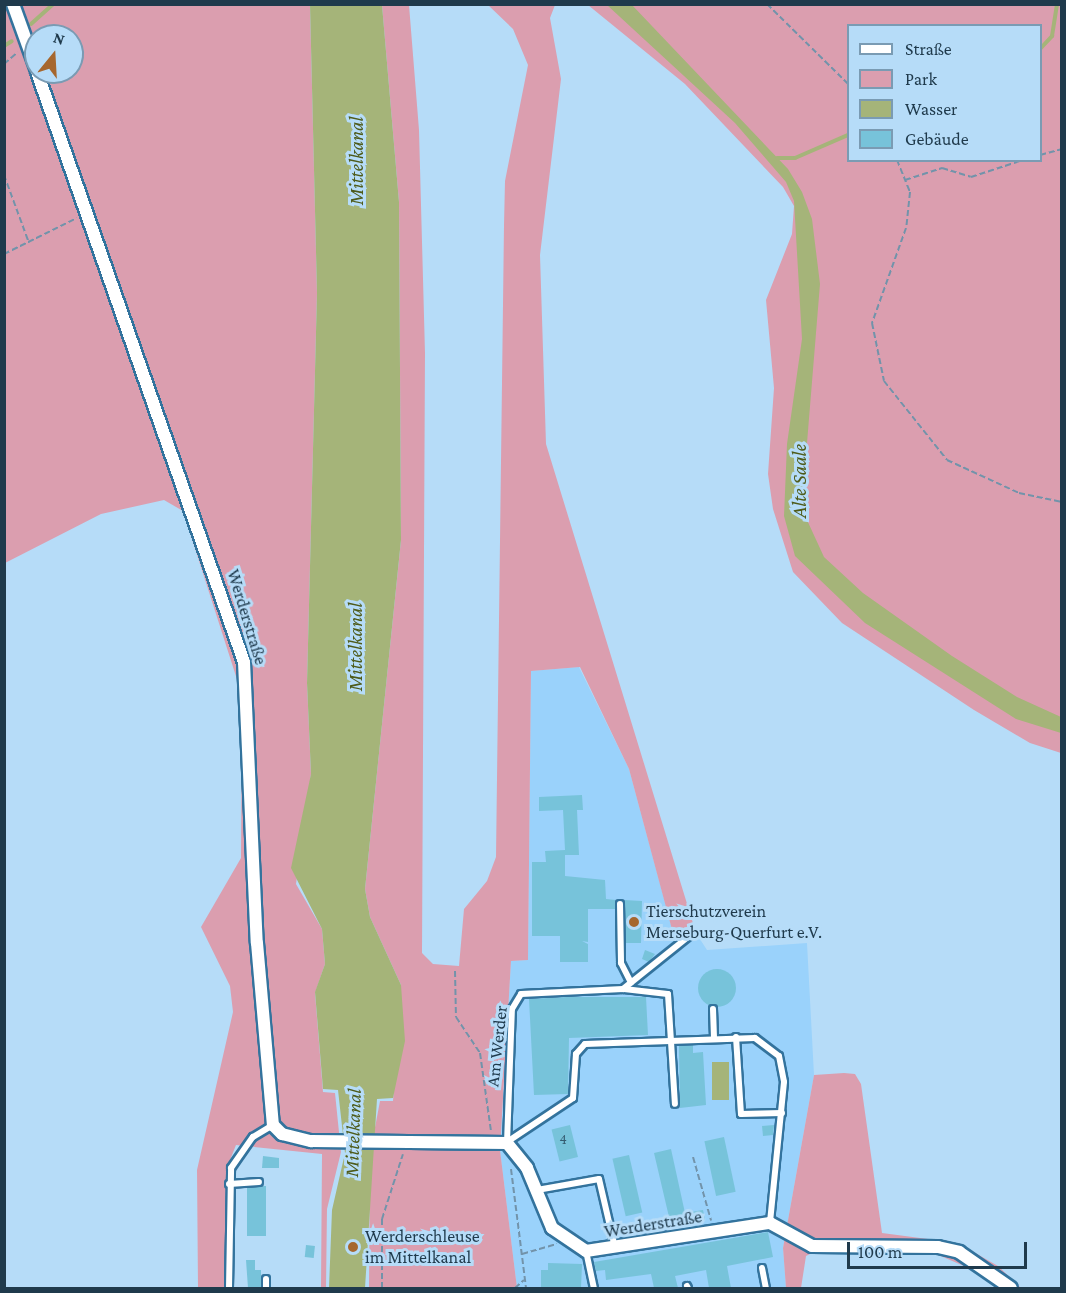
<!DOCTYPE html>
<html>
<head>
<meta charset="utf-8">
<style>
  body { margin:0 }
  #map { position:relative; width:1066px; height:1293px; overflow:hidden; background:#b6dcf8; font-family:"Crimson Pro",serif }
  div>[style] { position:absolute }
  .built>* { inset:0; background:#9ad2fb }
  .green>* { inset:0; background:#db9eaf }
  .water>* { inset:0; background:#a5b479; transform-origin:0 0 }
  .stream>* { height:4px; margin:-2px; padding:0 2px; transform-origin:2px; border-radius:2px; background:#a5b479 }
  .building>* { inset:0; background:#77c3da; transform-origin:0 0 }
  .round { border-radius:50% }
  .path>* { height:2px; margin-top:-1px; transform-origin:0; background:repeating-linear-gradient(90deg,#7293aa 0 6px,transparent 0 9px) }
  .roads { filter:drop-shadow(2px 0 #33739d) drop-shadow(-2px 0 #33739d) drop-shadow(0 2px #33739d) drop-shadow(0 -2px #33739d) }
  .lane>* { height:6px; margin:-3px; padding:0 3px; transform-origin:3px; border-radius:3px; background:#fff }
  .street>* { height:12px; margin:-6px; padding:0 6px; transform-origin:6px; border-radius:6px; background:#fff }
  .dots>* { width:16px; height:16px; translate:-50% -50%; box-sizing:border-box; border:3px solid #b6dcf8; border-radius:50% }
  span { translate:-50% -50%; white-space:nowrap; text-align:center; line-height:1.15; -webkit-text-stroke:6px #b6dcf8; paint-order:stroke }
  .number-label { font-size:15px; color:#355c70 }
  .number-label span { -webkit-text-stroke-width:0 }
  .street-label { font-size:18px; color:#1f3a4c }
  .poi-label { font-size:18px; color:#1f3a4c }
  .left { translate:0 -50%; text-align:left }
  .water-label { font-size:20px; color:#4e5b1a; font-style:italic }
  .frame { position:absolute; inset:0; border:6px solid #1f3a4c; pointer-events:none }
  .legend { position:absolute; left:847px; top:24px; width:195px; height:138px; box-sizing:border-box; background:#b6dcf8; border:2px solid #7a9bb3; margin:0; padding:8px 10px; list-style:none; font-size:18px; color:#1f3a4c }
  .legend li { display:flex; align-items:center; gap:12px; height:30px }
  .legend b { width:30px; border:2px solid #7a9bb3 }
  .north { position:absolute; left:24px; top:24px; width:60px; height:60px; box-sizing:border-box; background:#b6dcf8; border:2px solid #7a9bb3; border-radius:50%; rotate:18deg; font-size:16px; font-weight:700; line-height:24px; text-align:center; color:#1f3a4c }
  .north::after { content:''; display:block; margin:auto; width:21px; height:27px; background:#a6672e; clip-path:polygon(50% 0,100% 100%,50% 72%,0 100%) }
  .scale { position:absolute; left:847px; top:1242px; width:180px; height:27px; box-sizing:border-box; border:3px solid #1f3a4c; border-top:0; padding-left:8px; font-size:18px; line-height:21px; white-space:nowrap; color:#1f3a4c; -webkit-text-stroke:4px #b6dcf8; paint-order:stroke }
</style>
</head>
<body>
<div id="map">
  <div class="built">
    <div style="clip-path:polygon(579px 667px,629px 769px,674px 936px,696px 933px,707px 950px,807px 943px,814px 1075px,783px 1248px,786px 1288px,517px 1288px,500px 1150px,511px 961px,528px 960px,531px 671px)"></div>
  </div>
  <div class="green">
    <div style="clip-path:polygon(evenodd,4px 5px,310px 5px,317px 293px,307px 683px,311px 774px,296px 884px,322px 929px,325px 964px,315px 993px,323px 1092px,335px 1093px,341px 1152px,327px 1209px,326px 1288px,321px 1288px,322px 1154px,236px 1145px,226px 1170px,225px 1288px,198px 1288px,197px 1170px,233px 1012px,230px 986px,201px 927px,241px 858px,242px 695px,183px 511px,164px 500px,101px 514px,5px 563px,4px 5px,36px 36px,72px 36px,72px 72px,36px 72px,36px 36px)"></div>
    <div style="clip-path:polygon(382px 5px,409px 5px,419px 130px,425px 353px,422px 953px,433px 964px,459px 966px,464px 909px,487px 881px,496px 857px,504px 225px,505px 181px,528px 65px,513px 29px,488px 5px,555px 5px,550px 18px,561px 79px,540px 255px,546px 444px,696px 933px,674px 937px,629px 769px,580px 667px,531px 671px,528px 960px,511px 961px,500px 1150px,517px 1288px,369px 1288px,370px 1154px,380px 1101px,393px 1101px,401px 985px,370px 917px,365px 889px,401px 540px,399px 202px)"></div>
    <div style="clip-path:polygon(evenodd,588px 5px,1061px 5px,1061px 753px,1030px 743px,974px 710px,842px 623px,793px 572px,773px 509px,768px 474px,774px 388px,766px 300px,792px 234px,794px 206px,783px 187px,685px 84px,588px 5px,848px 26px,1040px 26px,1040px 160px,848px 160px,848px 26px)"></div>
    <div style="clip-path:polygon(844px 1073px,855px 1074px,861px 1084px,882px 1233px,943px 1241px,970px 1250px,998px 1266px,1021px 1288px,1000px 1288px,978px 1272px,936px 1254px,812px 1253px,806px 1256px,801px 1288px,786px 1288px,783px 1248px,814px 1075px)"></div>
  </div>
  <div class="water">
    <div style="clip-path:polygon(310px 5px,382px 5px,399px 202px,401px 540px,365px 889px,370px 917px,401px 985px,405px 1041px,393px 1098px,377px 1099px,365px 1288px,329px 1288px,332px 1210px,345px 1153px,338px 1090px,323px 1089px,315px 992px,325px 964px,322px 929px,291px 868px,311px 774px,307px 683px,317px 293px)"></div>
    <div style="clip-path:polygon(607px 5px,632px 5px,788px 169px,802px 192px,812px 219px,820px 284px,803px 492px,807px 520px,824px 557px,863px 593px,952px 656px,1017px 697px,1061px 717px,1061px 733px,1016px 719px,865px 623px,795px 556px,784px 516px,787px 444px,802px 339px,794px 201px,786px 182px,735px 123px)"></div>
    <div style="left:712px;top:1062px;width:17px;height:38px"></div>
  </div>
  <div class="stream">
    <div style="left:31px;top:24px;width:30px;rotate:-42deg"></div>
    <div style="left:4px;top:46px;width:9px;rotate:-32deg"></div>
    <div style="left:1040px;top:49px;width:18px;rotate:-47deg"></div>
    <div style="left:1052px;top:36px;width:32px;rotate:-81deg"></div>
    <div style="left:777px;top:158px;width:18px"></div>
    <div style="left:795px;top:158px;width:58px;rotate:-23.5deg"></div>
  </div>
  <div class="building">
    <div style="clip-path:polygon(582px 795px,583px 810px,577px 810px,579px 855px,565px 855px,565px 876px,605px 880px,606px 899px,616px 900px,615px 909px,588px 909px,588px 942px,582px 941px,588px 944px,588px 962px,560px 962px,560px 936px,532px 936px,532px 862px,546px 862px,545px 851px,565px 850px,563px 810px,539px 811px,539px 797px)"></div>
    <div style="clip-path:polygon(624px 900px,642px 901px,641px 943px,626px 943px)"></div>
    <div style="clip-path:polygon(645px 950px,655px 954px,649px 962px,642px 959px)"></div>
    <div class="round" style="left:698px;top:969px;width:38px;height:38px"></div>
    <div style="clip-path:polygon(567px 997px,646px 997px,648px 1035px,569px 1038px,568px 1094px,534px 1095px,529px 999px)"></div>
    <div style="clip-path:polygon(693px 1045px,693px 1053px,703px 1052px,706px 1105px,680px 1108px,679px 1046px)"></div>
    <div style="left:570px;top:1125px;width:33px;height:19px;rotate:76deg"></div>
    <div style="clip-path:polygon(774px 1125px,773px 1135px,763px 1136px,762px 1126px)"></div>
    <div style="left:724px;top:1137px;width:56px;height:20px;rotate:78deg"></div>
    <div style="clip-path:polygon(671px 1149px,685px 1213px,703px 1210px,705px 1220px,645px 1232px,643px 1222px,669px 1217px,654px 1153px)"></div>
    <div style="left:629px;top:1155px;width:59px;height:17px;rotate:77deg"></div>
    <div style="clip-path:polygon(263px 1156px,279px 1158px,279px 1168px,262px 1168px)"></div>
    <div style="left:266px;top:1186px;width:50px;height:19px;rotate:90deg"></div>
    <div style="clip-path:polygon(768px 1232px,773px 1257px,727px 1266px,731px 1288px,709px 1288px,706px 1270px,675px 1276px,678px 1288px,654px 1288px,651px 1274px,606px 1280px,605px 1270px,596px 1271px,594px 1262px)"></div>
    <div style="left:306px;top:1245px;width:9px;height:12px;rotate:6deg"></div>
    <div style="clip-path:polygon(246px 1260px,255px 1260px,255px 1270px,261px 1270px,261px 1288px,248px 1288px)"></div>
    <div style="clip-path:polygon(548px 1263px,582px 1264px,581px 1288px,541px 1288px,541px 1270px,548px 1270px)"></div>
  </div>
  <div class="path">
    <div style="left:767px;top:4px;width:114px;rotate:44.6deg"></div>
    <div style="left:4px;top:64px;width:18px;rotate:-41deg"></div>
    <div style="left:1040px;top:155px;width:23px;rotate:-15deg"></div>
    <div style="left:897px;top:160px;width:35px;rotate:68deg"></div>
    <div style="left:910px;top:192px;width:36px;rotate:96deg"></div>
    <div style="left:906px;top:228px;width:101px;rotate:109.7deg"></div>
    <div style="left:872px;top:323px;width:59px;rotate:78.3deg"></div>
    <div style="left:884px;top:381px;width:101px;rotate:51.4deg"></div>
    <div style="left:947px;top:460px;width:79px;rotate:24.6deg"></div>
    <div style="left:1019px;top:493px;width:44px;rotate:11.8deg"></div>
    <div style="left:4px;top:175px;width:72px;rotate:69.8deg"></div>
    <div style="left:905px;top:180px;width:39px;rotate:-18deg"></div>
    <div style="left:942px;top:168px;width:30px;rotate:17deg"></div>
    <div style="left:971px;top:177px;width:55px;rotate:-18.1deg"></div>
    <div style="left:4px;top:254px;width:81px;rotate:-26.3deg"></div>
    <div style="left:455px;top:971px;width:46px;rotate:88.8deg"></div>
    <div style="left:456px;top:1017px;width:43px;rotate:56.3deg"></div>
    <div style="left:480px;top:1053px;width:79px;rotate:82deg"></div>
    <div style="left:693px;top:1157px;width:66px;rotate:74.1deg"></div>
    <div style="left:511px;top:1169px;width:120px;rotate:82.8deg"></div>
    <div style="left:522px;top:1254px;width:36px;rotate:-16deg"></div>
    <div style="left:382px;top:1288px;width:69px;rotate:-90deg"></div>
    <div style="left:382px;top:1219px;width:68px;rotate:-72.1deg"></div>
    <div style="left:515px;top:1288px;width:12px;rotate:-42deg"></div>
  </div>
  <div class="roads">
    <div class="lane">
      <div style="left:620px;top:904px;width:59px;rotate:89deg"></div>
      <div style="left:621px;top:963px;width:22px;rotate:63deg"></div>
      <div style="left:624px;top:989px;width:44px;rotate:6.5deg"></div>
      <div style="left:668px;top:994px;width:110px;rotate:86.4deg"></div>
      <div style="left:713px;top:1009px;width:29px;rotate:88deg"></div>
      <div style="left:736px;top:1037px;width:77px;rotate:86.3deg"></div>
      <div style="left:741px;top:1114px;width:41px;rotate:-1.4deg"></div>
      <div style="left:507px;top:1142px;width:79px;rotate:-33.7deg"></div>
      <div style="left:573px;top:1098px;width:44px;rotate:-86.1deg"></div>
      <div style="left:576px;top:1054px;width:13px;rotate:-48deg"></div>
      <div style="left:585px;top:1044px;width:170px;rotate:-2deg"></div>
      <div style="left:755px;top:1038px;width:30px;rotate:37deg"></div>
      <div style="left:779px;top:1056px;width:26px;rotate:79deg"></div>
      <div style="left:784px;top:1082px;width:142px;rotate:95.7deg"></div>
      <div style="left:507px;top:1143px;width:134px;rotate:-87.9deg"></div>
      <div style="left:512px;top:1009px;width:17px;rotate:-59deg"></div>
      <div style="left:521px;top:994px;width:102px;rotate:-2.8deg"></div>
      <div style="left:623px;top:989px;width:83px;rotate:-38.7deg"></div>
      <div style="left:229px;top:1184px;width:30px;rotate:-4deg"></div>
      <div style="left:537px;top:1190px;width:63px;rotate:-10.1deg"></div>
      <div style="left:599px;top:1179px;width:71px;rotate:76.9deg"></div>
      <div style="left:586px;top:1251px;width:38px;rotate:78deg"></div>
      <div style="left:762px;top:1268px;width:20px;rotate:79deg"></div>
      <div style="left:687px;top:1286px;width:2px;rotate:63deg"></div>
      <div style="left:229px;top:1288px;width:120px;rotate:-89deg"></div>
      <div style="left:231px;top:1168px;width:38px;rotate:-55deg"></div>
      <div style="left:253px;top:1137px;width:23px;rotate:-31deg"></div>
      <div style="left:266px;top:1288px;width:9px;rotate:-90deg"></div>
    </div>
    <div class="street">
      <div style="left:13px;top:4px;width:68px;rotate:70.2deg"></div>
      <div style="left:37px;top:72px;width:625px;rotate:70.67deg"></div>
      <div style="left:244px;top:662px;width:281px;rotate:87.4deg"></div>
      <div style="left:257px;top:943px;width:183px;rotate:85deg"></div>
      <div style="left:273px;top:1125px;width:13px;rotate:45deg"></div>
      <div style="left:282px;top:1134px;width:30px;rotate:14deg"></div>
      <div style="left:311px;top:1141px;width:196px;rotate:0.6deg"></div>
      <div style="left:507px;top:1143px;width:32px;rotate:51deg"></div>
      <div style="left:527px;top:1168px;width:65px;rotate:67.4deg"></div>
      <div style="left:552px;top:1228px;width:41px;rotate:34.1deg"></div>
      <div style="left:586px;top:1251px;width:186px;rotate:-8.7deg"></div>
      <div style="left:770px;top:1223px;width:48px;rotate:28.7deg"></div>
      <div style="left:812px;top:1246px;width:126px;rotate:0.5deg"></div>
      <div style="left:938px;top:1247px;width:22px;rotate:13deg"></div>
      <div style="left:959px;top:1252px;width:63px;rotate:34.7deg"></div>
    </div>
  </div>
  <div class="dots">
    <div style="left:634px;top:922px;background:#a6672e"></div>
    <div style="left:353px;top:1247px;background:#a6672e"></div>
  </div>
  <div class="number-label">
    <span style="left:563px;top:1140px">4</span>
  </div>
  <div class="street-label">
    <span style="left:247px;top:617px;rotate:73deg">Werderstraße</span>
    <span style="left:497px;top:1046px;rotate:-84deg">Am Werder</span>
    <span style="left:653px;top:1224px;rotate:-9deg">Werderstraße</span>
  </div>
  <div class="poi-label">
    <span class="left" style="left:646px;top:922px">Tierschutzverein<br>Merseburg-Querfurt e.V.</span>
    <span class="left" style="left:365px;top:1247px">Werderschleuse<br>im Mittelkanal</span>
  </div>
  <div class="water-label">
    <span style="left:356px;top:161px;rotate:-90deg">Mittelkanal</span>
    <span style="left:799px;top:481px;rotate:-90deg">Alte Saale</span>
    <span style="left:355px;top:647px;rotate:-90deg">Mittelkanal</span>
    <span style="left:353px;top:1133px;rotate:-88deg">Mittelkanal</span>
  </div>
  <div class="frame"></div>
  <ul class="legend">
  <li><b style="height:8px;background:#fff"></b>Straße</li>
  <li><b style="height:16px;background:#db9eaf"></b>Park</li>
  <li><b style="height:16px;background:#a5b479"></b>Wasser</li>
  <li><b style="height:16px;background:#77c3da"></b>Gebäude</li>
  </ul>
  <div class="north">N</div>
  <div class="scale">100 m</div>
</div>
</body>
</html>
